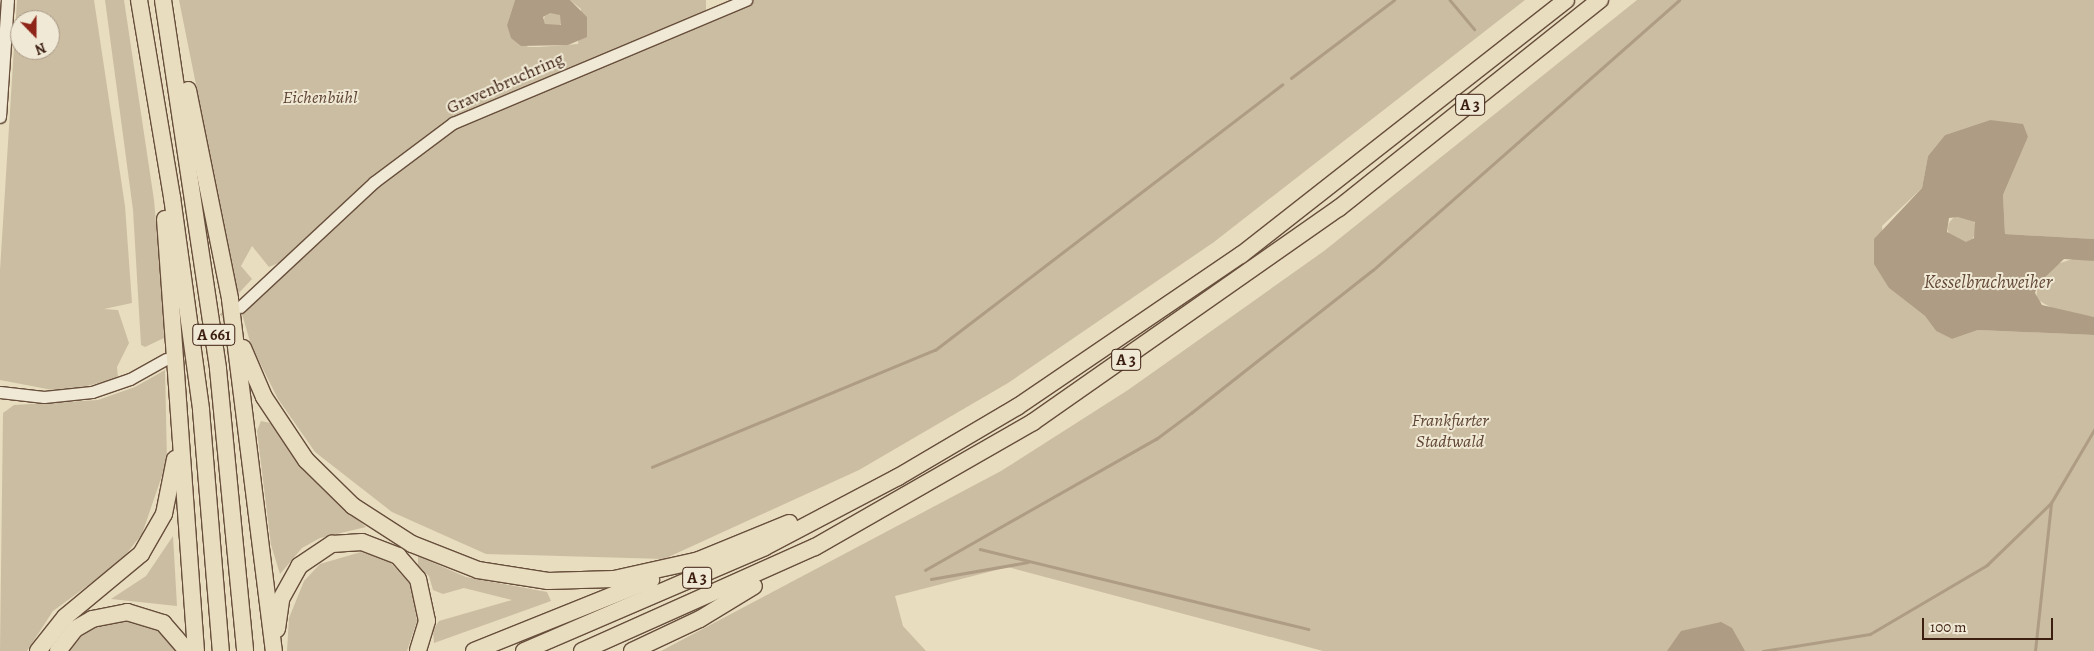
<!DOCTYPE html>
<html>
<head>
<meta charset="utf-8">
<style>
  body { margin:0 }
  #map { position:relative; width:2094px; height:651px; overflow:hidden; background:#e8ddbf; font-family:Alegreya,serif }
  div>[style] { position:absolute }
  .green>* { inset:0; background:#cbbda1 }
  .round { border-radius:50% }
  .water>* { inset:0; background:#ae9c84 }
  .stream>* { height:2.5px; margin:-1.25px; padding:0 1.25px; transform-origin:1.25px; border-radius:1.25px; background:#ae9c84 }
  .tertiary-tunnel>* { height:11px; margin-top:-5.5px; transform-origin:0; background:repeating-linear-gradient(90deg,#c6b79c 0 11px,transparent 0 16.5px) }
  .roads { filter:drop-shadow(1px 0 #674e3c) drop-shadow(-1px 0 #674e3c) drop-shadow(0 1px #674e3c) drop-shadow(0 -1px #674e3c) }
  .tertiary>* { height:11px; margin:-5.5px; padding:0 5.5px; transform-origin:5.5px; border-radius:5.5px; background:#f0e9d5 }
  .secondary>* { height:12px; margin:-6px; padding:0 6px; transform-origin:6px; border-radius:6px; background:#f0e9d5 }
  .motorway>* { height:16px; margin:-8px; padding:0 8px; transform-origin:8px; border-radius:8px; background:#e8ddbf }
  span { translate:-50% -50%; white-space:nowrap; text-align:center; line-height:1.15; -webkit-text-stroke:4px #f0e9d5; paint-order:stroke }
  .shield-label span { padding:1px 4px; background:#f0e9d5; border:1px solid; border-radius:4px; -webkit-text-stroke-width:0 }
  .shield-label { font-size:16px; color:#3c1f11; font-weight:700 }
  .street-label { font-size:18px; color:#3c1f11 }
  .park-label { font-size:18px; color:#604635; font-style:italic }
  .water-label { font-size:19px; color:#644b39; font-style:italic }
  .north { position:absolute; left:10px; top:10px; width:50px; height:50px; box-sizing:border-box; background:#f0e9d5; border:1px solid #a89887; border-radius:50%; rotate:158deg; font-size:14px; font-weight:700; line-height:20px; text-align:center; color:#3c1f11 }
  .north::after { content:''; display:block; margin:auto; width:18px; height:22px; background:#8f2418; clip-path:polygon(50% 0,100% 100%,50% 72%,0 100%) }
  .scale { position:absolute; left:1922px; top:618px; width:131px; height:22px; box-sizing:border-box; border:2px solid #3c1f11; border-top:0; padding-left:6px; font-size:15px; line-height:18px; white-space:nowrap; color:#3c1f11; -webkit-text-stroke:4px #f0e9d5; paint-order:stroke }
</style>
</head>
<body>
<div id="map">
  <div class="green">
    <div style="clip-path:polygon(evenodd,17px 0,94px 0,125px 206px,132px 303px,104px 309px,118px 310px,129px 343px,117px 367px,118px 378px,63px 392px,0 380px,0 270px,17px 0,20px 20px,50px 20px,50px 50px,20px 50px,20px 20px)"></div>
    <div style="clip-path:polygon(105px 0,124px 0,154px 200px,165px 326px,164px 338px,145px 347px,141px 345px,133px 210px)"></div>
    <div style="clip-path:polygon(179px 0,515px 0,507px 25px,528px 47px,539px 47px,578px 44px,581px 9px,570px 0,706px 0,706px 14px,456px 116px,288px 259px,269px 267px,252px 246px,241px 266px,252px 279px,238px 294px)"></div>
    <div style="clip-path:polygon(754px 0,1525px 0,1214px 242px,1008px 383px,859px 470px,664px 559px,486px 554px,392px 512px,315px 452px,278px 399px,251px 345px,242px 314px,356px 203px,454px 127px)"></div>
    <div style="clip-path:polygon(1637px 0,2094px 0,2094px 239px,2005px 234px,2003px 195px,2028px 137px,1990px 120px,1945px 135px,1928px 156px,1922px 188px,1882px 226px,1889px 288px,1925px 316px,1936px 331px,1952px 339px,1978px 330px,2094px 335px,2094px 651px,1323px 651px,1008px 567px,895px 596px,903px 626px,926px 651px,661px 651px,1001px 471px,1128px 390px,1324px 251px)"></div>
    <div class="round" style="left:544px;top:11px;width:18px;height:18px"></div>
    <div class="round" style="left:1948px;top:215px;width:28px;height:28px"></div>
    <div style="clip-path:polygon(2076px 258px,2094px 261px,2094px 317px,2061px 313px,2036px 299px,2038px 284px,2057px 264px)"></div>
    <div style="clip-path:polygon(165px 370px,167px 461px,142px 534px,120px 562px,53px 611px,27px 651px,0 651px,3px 413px,14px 405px,98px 400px,135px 387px)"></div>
    <div style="clip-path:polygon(261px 421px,270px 423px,318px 484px,366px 527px,320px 538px,302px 548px,280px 574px,271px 545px,257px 431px)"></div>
    <div style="clip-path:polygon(173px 536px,177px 606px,111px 599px,146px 576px)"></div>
    <div style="clip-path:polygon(361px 552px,389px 561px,411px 585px,417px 621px,407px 651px,287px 651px,289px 618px,304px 581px,320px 564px)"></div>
    <div style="clip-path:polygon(418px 556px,466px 577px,547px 592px,551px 601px,434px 643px,433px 630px,439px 621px,512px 600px,464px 588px,443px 594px,433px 590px,429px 576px,418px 567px)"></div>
    <div style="clip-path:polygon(130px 619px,156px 628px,178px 651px,69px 651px,85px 632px,105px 621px)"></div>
  </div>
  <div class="water">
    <div style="clip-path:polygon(evenodd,515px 0,570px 0,587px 17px,587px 37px,568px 45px,521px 46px,511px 38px,507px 25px,515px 0,550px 13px,560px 15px,561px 25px,545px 24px,543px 17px,550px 13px)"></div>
    <div style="clip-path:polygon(evenodd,1990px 120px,2023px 124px,2028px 137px,2003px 195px,2005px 234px,2094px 239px,2094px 261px,2064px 259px,2038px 284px,2035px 293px,2042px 305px,2094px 317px,2094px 335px,1978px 330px,1952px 339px,1936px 331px,1925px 316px,1889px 288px,1874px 264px,1874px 239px,1922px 188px,1928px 156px,1945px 135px,1990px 120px,1958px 217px,1975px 222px,1974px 238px,1966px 242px,1947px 232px,1949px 218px,1958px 217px)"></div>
    <div style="clip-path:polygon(1721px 622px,1732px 628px,1745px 651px,1667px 651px,1681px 631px)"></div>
  </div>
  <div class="stream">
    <div style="left:1450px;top:0;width:38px;rotate:50deg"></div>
    <div style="left:1291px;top:78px;width:129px;rotate:-37.1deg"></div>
    <div style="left:652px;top:467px;width:306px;rotate:-22.5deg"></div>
    <div style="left:935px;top:350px;width:437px;rotate:-37.4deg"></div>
    <div style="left:980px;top:549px;width:338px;rotate:13.7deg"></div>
    <div style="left:925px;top:570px;width:266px;rotate:-29.6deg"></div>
    <div style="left:1156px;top:439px;width:44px;rotate:-36.6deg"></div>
    <div style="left:1191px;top:413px;width:231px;rotate:-38.2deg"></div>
    <div style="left:1373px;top:270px;width:408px;rotate:-41.4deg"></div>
    <div style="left:931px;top:579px;width:98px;rotate:-9.9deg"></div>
    <div style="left:1763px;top:651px;width:108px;rotate:-9deg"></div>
    <div style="left:1870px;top:634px;width:136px;rotate:-30.5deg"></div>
    <div style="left:1987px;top:565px;width:89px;rotate:-44.1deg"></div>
    <div style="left:2051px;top:503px;width:85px;rotate:-59.5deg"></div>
    <div style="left:2035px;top:651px;width:149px;rotate:-83.8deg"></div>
  </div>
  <div class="tertiary-tunnel">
    <div style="left:169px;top:356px;width:82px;rotate:-35deg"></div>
  </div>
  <div class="roads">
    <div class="tertiary">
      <div style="left:240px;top:307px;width:183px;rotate:-43deg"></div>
      <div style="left:374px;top:182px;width:99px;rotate:-36.8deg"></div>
      <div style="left:453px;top:123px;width:318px;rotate:-22.8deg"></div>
      <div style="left:0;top:392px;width:44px;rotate:6.5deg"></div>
      <div style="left:44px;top:397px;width:48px;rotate:-5.9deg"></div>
      <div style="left:92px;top:392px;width:40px;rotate:-18.9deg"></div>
      <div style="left:130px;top:379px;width:41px;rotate:-29.1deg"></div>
    </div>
    <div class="secondary">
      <div style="left:0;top:117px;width:117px;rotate:-86.1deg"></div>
    </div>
    <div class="motorway">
      <div style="left:139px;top:0;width:200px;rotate:80.5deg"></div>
      <div style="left:172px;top:197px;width:215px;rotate:82.2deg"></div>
      <div style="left:201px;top:410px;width:242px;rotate:85.3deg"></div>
      <div style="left:163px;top:0;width:373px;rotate:81.5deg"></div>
      <div style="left:218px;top:369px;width:283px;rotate:84.5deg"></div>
      <div style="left:188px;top:90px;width:213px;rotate:78.6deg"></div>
      <div style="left:230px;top:299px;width:355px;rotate:82.9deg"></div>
      <div style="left:165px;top:219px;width:433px;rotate:85.9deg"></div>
      <div style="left:243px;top:348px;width:53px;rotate:66.8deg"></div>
      <div style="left:264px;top:397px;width:76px;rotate:56.3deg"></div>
      <div style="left:306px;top:460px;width:66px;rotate:44.4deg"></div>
      <div style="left:353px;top:506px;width:70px;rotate:32.8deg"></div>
      <div style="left:412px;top:544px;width:71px;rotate:21.5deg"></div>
      <div style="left:478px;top:570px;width:71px;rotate:8.9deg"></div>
      <div style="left:548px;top:581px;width:66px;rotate:-1.7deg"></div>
      <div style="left:614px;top:579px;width:92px;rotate:-12.5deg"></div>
      <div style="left:694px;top:562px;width:103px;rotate:-22.3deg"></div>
      <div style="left:277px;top:629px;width:30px;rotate:-82deg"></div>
      <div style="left:281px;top:599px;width:38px;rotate:-61deg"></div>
      <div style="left:299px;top:566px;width:40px;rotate:-34deg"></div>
      <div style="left:332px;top:544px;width:30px;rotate:-4deg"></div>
      <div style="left:362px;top:542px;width:39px;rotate:21deg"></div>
      <div style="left:398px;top:556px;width:30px;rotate:49deg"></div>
      <div style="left:418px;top:579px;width:43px;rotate:77.9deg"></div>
      <div style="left:427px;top:621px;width:31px;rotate:107deg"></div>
      <div style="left:38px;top:651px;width:43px;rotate:-51.5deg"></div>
      <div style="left:65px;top:617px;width:99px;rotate:-39.7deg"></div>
      <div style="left:141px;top:554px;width:46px;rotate:-60.1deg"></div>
      <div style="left:164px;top:514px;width:56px;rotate:-78.7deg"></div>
      <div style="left:58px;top:651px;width:28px;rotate:-52deg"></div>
      <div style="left:75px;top:629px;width:20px;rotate:-30deg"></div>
      <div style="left:92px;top:619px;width:36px;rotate:-11deg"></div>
      <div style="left:127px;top:612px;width:38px;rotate:17deg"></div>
      <div style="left:163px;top:623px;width:37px;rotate:49deg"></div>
      <div style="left:474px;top:651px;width:191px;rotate:-21.9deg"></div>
      <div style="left:524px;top:651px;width:262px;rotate:-23.3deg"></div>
      <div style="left:765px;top:547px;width:150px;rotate:-27.8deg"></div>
      <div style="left:898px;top:477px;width:138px;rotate:-30.5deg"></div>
      <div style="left:1017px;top:407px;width:271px;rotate:-34.2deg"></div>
      <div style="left:1241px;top:255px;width:413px;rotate:-38.1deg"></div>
      <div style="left:582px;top:651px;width:255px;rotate:-24.1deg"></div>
      <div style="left:815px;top:547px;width:251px;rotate:-29.8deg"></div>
      <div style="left:1033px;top:422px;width:373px;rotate:-35deg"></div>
      <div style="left:1339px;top:208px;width:334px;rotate:-38.6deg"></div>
      <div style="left:632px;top:651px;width:75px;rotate:-25.2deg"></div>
      <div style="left:700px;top:619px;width:63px;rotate:-31.4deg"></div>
    </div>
  </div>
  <div class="shield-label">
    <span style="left:1470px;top:105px">A 3</span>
    <span style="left:214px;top:335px">A 661</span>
    <span style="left:1126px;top:360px">A 3</span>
    <span style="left:697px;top:578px">A 3</span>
  </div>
  <div class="street-label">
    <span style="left:505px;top:83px;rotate:-24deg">Gravenbruchring</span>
  </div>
  <div class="park-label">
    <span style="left:320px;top:97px">Eichenbühl</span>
    <span style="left:1450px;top:431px">Frankfurter<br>Stadtwald</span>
  </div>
  <div class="water-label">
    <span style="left:1988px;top:283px">Kesselbruchweiher</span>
  </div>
  <div class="north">N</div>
  <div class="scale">100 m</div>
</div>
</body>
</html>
